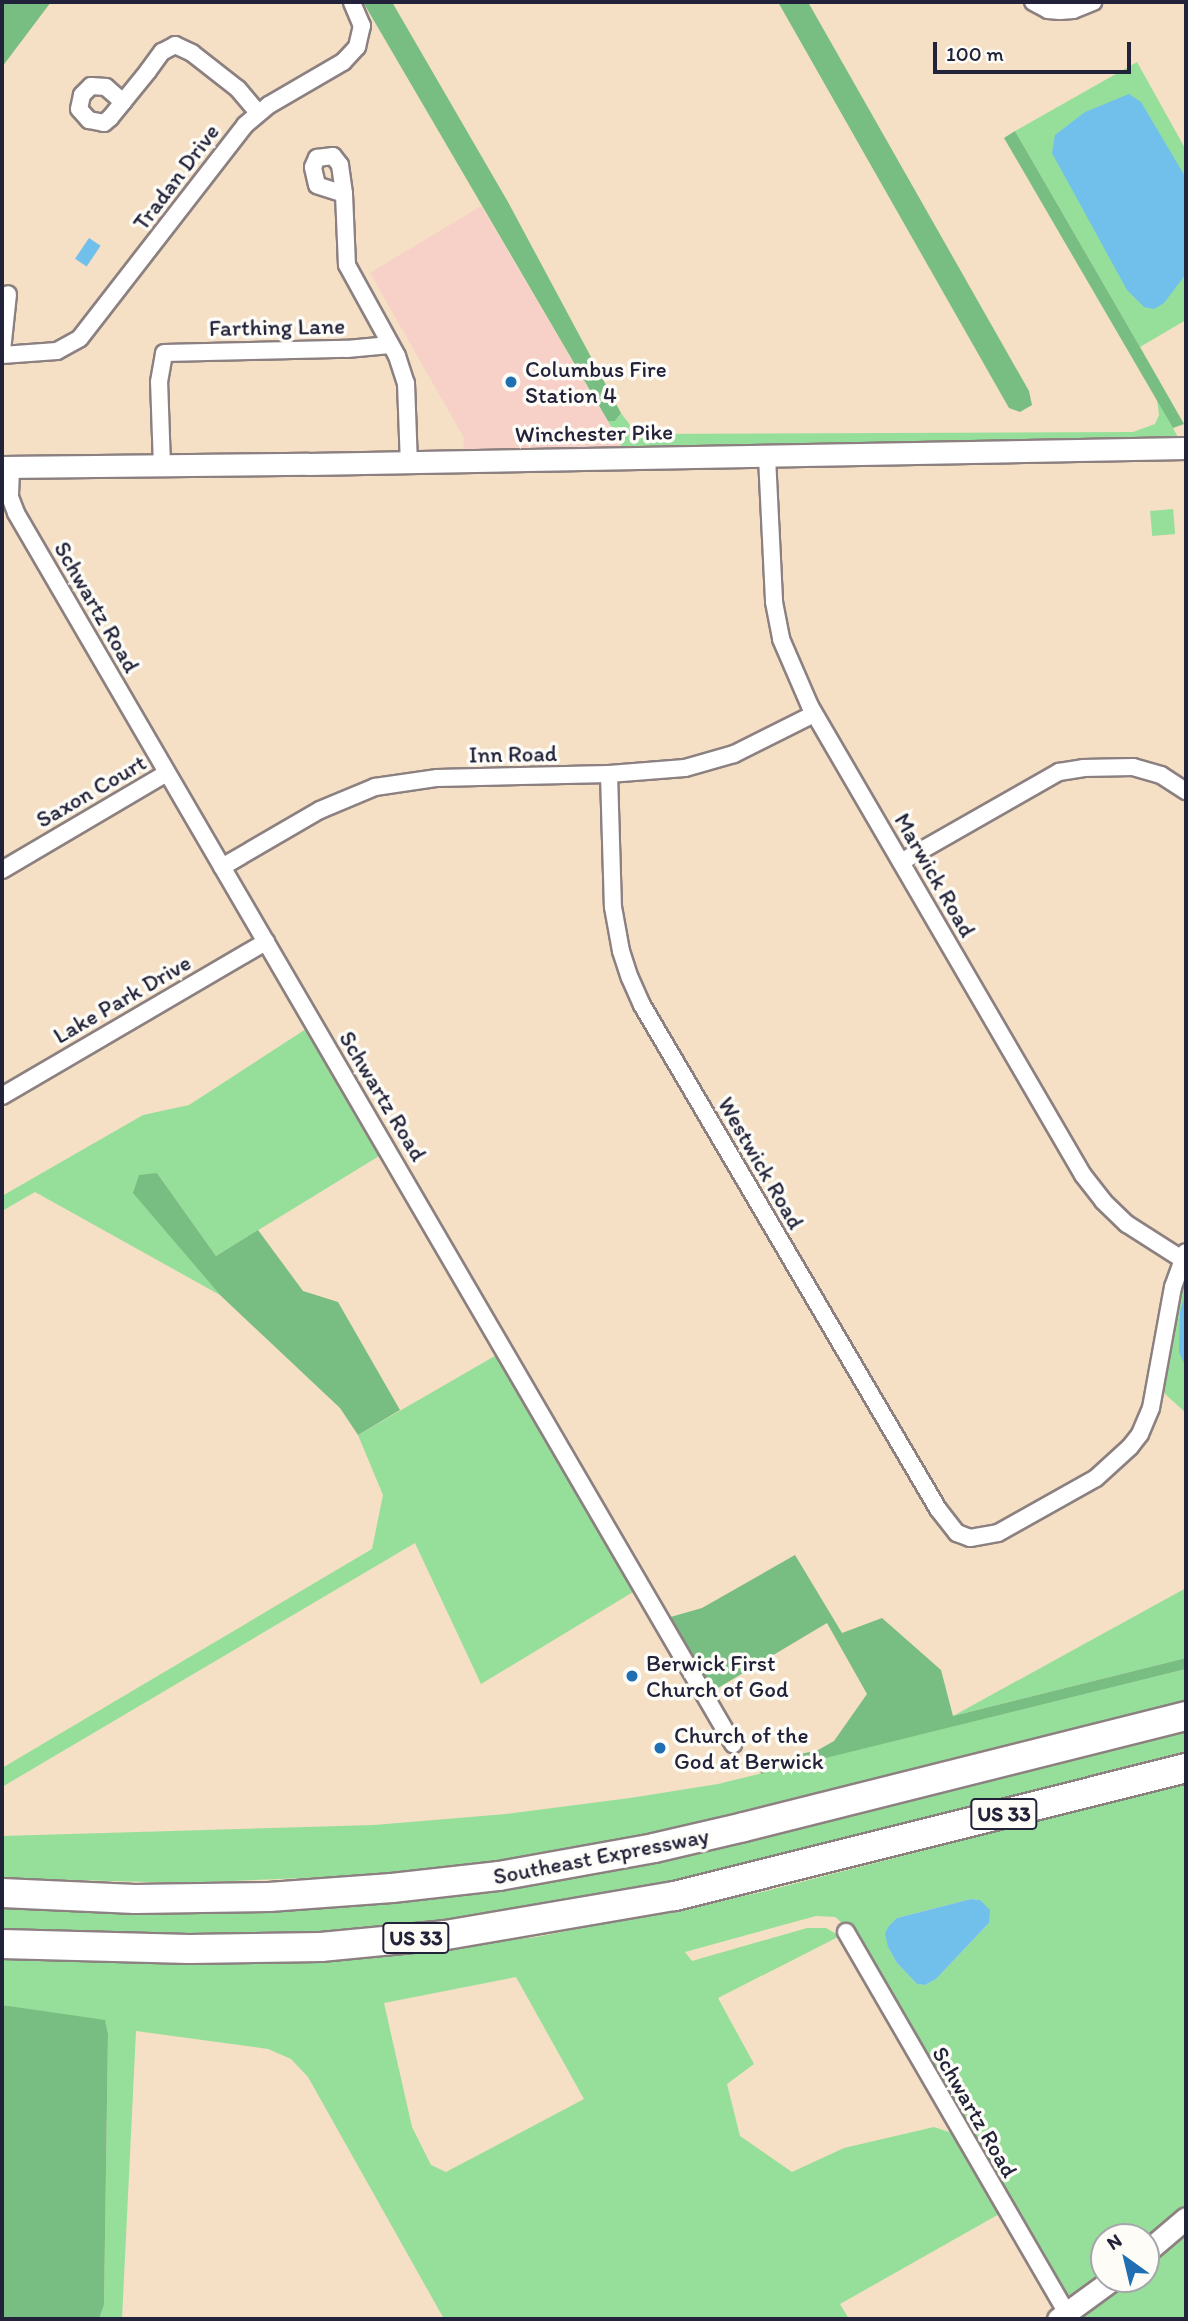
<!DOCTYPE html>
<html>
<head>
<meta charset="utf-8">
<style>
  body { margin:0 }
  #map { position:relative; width:1188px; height:2321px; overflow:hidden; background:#f5dfc5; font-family:Itim,sans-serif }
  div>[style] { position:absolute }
  .built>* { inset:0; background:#f7d1c8 }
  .green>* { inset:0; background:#96df9a; transform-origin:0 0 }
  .forest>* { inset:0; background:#78be82 }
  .water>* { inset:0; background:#71c0ec; transform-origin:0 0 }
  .roads { filter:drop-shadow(2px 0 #8c8080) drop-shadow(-2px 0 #8c8080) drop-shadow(0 2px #8c8080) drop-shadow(0 -2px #8c8080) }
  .street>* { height:16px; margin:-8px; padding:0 8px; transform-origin:8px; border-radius:8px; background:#fff }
  .secondary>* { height:21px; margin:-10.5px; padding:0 10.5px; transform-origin:10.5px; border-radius:10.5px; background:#fff }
  .highway>* { height:28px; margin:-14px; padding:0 14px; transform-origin:14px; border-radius:14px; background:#fff }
  .dots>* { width:19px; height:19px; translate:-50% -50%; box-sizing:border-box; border:4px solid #fdfcf7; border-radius:50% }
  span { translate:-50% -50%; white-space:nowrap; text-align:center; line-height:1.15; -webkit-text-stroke:7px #fdfcf7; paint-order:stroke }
  .shield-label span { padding:2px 5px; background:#fdfcf7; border:2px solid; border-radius:5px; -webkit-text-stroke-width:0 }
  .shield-label { font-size:21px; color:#22223b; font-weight:700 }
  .street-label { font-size:23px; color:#22223b }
  .poi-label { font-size:23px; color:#22223b }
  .left { translate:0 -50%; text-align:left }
  .frame { position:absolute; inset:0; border:4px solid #22223b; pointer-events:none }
  .north { position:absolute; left:1090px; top:2223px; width:70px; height:70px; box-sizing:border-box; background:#fdfcf7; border:2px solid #a5a5ac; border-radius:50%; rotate:326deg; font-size:19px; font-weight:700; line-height:28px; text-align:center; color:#22223b }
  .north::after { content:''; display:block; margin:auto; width:24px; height:32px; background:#1f6fb2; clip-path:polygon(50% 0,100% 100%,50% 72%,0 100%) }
  .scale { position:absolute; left:933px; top:42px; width:198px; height:32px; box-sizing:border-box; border:4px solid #22223b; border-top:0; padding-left:9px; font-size:21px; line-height:24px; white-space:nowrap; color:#22223b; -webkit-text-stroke:5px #fdfcf7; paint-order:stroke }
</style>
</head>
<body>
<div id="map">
  <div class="built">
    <div style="clip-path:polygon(481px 206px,608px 421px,623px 449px,463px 455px,464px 438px,370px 273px)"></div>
  </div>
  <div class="green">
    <div style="clip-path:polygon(1137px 62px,1186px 150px,1186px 320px,1140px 347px,1015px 131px)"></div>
    <div style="clip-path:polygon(1157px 399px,1179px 439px,623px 449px,608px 421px,615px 421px,621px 413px,633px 429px,645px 434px,1133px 432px,1155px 424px,1159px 415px)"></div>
    <div style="left:1173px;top:509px;width:25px;height:23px;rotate:85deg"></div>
    <div style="clip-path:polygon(309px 1027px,384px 1153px,216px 1256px,157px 1173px,134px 1193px,220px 1295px,35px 1192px,2px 1211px,2px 1196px,143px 1115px,189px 1105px)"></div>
    <div style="clip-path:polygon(1186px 1265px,1186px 1413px,1163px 1392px,1174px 1306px)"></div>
    <div style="clip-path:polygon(500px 1353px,638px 1589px,481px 1684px,415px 1543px,2px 1787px,2px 1768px,372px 1549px,383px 1495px,358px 1435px)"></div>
    <div style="clip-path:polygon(1186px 1588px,1186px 1658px,953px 1716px)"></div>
    <div style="clip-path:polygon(1186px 1669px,1186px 1702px,640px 1836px,478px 1864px,354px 1876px,184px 1883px,2px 1878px,2px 1836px,374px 1825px,506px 1814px,630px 1798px,718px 1784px)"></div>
    <div style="clip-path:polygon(1186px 1725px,1186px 1758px,673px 1886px,384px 1930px,261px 1938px,2px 1933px,2px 1901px,420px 1895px)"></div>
    <div style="clip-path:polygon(evenodd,1186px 1783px,1186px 2209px,1146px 2244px,1146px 2237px,1104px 2237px,1104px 2278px,1082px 2296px,1066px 2297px,1057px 2289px,851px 1931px,835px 1917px,816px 1916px,685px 1952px,692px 1961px,807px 1928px,826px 1928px,840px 1936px,718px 1998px,754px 2064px,727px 2084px,740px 2136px,792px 2172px,844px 2148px,934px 2127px,958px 2135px,1001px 2213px,840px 2304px,849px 2319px,444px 2319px,308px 2077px,291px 2059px,268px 2049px,136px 2031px,122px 2319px,99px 2319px,104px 2305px,108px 2034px,105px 2021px,2px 2005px,2px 1956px,166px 1963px,330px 1961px,536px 1937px,758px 1893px,1186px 1783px,971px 1899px,980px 1900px,989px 1923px,936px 1979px,925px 1985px,917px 1984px,897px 1963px,888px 1947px,897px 1918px,971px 1899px,1186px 1783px,516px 1977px,584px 2099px,446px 2172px,431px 2165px,412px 2127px,384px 2003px,516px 1977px)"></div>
    <div style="clip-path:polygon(1186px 2226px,1186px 2319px,1068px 2319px,1123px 2279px,1146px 2279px,1146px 2261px)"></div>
  </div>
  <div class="forest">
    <div style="clip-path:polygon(2px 2px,51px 2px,2px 67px)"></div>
    <div style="clip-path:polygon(363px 2px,392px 2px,508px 202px,621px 413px,615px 421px,608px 421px)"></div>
    <div style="clip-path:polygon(778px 2px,808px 2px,1029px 391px,1032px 405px,1020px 412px,1009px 408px)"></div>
    <div style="clip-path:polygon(1015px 131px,1140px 347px,1184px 424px,1173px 428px,1004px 138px)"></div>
    <div style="clip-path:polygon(157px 1173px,216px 1256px,258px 1230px,303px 1291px,338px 1302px,400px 1410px,358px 1435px,340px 1408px,220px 1295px,133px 1193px,139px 1175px)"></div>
    <div style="clip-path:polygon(795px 1555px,842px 1633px,882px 1618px,941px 1670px,953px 1716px,1186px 1658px,1186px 1669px,761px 1774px,759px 1764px,818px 1750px,834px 1741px,867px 1694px,827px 1623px,708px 1694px,667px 1618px,702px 1608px)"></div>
    <div style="clip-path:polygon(2px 2005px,105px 2020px,108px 2034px,104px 2305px,99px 2319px,2px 2319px)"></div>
  </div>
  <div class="water">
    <div style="clip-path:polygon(1129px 94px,1141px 102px,1186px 178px,1186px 274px,1164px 303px,1154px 309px,1144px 307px,1127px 290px,1052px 153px,1055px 135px,1085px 112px)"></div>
    <div style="left:89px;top:238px;width:14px;height:25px;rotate:34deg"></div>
    <div style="clip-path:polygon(1186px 1290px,1186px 1368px,1179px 1352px,1180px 1312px)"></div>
    <div style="clip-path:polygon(971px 1899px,980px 1900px,990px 1910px,989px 1923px,936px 1979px,925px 1985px,917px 1984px,897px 1963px,888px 1947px,885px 1933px,889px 1926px,897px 1918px)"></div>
  </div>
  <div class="roads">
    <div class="street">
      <div style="left:1033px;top:2px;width:17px;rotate:28deg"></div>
      <div style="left:1048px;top:10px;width:12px;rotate:5deg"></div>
      <div style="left:1060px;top:11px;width:13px;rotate:-4deg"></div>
      <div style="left:1073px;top:10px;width:22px;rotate:-22deg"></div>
      <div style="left:123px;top:102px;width:23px;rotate:-139deg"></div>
      <div style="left:106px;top:87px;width:15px;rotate:-176deg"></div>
      <div style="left:91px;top:86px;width:13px;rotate:135deg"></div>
      <div style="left:82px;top:95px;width:14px;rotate:102deg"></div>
      <div style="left:79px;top:109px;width:15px;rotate:48deg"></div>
      <div style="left:89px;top:120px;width:15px;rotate:11deg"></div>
      <div style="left:104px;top:123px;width:8px;rotate:-40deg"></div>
      <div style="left:110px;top:118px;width:21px;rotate:-51deg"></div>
      <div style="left:123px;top:102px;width:40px;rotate:-51deg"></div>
      <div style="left:148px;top:71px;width:24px;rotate:-54deg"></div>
      <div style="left:162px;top:52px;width:15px;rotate:-28deg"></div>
      <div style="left:175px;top:45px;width:19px;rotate:25deg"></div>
      <div style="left:192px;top:53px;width:58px;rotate:38deg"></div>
      <div style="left:238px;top:89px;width:30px;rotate:50deg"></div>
      <div style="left:344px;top:194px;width:28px;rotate:-162deg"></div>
      <div style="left:317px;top:185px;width:18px;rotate:-103deg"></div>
      <div style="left:313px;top:167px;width:10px;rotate:-66deg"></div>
      <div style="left:317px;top:158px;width:16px;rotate:-7deg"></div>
      <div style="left:333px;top:156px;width:11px;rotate:52deg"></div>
      <div style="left:340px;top:165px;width:29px;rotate:82deg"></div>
      <div style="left:344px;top:194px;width:71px;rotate:87.6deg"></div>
      <div style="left:347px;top:265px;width:104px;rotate:61.2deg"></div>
      <div style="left:397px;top:356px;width:28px;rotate:72deg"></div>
      <div style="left:406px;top:383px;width:80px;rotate:87.9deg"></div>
      <div style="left:2px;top:351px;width:57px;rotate:-84deg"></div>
      <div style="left:2px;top:355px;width:55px;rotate:-4.2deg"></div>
      <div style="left:57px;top:351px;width:26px;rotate:-29deg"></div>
      <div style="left:80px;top:338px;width:269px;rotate:-52.2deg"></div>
      <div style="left:245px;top:125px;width:31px;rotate:-40deg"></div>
      <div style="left:269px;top:105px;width:86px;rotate:-30.2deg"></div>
      <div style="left:343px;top:62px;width:21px;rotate:-47deg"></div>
      <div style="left:357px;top:47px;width:22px;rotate:-77deg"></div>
      <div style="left:362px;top:26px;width:26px;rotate:-113deg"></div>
      <div style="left:767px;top:457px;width:145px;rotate:87.2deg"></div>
      <div style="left:774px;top:602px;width:38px;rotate:79deg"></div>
      <div style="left:781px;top:639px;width:73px;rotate:66.6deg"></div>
      <div style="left:810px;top:706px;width:543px;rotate:59.8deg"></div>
      <div style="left:1083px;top:1175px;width:33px;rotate:52deg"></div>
      <div style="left:1103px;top:1201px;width:33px;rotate:44deg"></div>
      <div style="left:1127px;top:1224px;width:65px;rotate:32.5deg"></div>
      <div style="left:162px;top:466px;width:84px;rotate:-92deg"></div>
      <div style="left:159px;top:382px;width:29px;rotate:-80deg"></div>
      <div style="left:164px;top:353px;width:183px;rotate:-1.3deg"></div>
      <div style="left:347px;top:349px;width:43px;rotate:-5.3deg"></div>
      <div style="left:11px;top:467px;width:30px;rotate:92deg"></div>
      <div style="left:10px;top:497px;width:17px;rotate:69deg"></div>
      <div style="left:16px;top:513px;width:1425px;rotate:59.78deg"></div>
      <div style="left:609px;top:774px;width:133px;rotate:88.3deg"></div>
      <div style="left:613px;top:907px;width:45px;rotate:79.7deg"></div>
      <div style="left:621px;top:951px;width:28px;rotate:72deg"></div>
      <div style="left:630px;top:978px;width:30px;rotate:66deg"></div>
      <div style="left:642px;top:1005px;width:584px;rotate:59.57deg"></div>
      <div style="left:938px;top:1509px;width:31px;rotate:52deg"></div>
      <div style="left:957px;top:1533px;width:14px;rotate:21deg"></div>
      <div style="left:970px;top:1538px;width:28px;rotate:-10deg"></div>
      <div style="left:998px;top:1533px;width:112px;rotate:-29.3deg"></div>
      <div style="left:1096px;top:1478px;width:46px;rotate:-42.4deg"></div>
      <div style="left:1130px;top:1447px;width:16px;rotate:-52deg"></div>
      <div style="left:1140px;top:1434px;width:28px;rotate:-67deg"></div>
      <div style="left:1151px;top:1408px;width:123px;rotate:-79.7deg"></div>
      <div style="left:1173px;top:1287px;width:37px;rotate:-70deg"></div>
      <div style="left:901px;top:862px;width:182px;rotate:-29.7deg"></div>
      <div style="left:1059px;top:772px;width:24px;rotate:-9deg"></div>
      <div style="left:1083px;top:768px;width:50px;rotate:-1.1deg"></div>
      <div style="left:1133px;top:767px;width:29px;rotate:16deg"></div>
      <div style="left:1161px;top:775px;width:30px;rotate:33deg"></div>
      <div style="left:222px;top:867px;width:113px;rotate:-30.2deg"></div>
      <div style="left:320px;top:810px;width:60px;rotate:-22.7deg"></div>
      <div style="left:375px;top:787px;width:63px;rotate:-8.3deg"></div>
      <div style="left:437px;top:778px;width:172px;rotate:-1.3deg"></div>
      <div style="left:609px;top:774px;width:76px;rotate:-4.5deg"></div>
      <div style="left:685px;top:768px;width:51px;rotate:-15.9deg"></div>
      <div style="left:734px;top:754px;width:89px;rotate:-26.6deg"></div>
      <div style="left:2px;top:870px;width:191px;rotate:-30.5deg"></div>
      <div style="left:2px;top:1096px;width:306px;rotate:-30.3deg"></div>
      <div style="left:846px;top:1932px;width:441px;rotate:59.9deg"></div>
    </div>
    <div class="secondary">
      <div style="left:2px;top:467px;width:306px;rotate:-0.6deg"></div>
      <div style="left:308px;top:464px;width:878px;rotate:-1.04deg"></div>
      <div style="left:1146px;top:2252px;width:52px;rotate:-40.4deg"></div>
      <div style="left:1058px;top:2319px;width:68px;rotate:-36deg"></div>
    </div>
    <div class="highway">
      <div style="left:2px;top:1893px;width:133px;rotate:2.6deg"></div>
      <div style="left:135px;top:1899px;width:134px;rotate:-0.9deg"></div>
      <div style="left:269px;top:1897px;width:123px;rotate:-4.2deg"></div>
      <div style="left:392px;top:1888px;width:108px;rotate:-6.4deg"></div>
      <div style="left:499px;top:1876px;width:158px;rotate:-10.2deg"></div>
      <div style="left:654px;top:1848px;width:92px;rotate:-13.1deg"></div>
      <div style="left:744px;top:1827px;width:456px;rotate:-14.1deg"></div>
      <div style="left:2px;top:1944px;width:187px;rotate:1.5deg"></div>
      <div style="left:189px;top:1949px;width:132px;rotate:-0.9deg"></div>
      <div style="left:321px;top:1947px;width:126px;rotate:-5.5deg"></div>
      <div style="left:446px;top:1935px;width:232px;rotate:-9.7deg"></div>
      <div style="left:675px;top:1896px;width:527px;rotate:-14.06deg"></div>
    </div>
  </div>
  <div class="dots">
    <div style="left:511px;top:382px;background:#1f6fb2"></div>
    <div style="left:632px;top:1676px;background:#1f6fb2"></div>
    <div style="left:660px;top:1748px;background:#1f6fb2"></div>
  </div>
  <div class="shield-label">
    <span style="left:1004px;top:1814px">US 33</span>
    <span style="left:416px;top:1938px">US 33</span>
  </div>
  <div class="street-label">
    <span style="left:176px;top:177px;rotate:-53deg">Tradan Drive</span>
    <span style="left:277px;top:327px;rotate:-1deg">Farthing Lane</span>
    <span style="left:594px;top:433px;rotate:-1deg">Winchester Pike</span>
    <span style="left:97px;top:607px;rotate:60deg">Schwartz Road</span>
    <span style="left:513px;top:754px;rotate:-1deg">Inn Road</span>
    <span style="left:91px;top:791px;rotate:-30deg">Saxon Court</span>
    <span style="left:935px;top:875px;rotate:60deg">Marwick Road</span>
    <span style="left:122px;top:999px;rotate:-30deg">Lake Park Drive</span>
    <span style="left:383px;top:1096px;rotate:59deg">Schwartz Road</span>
    <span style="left:761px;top:1163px;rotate:60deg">Westwick Road</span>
    <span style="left:601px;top:1856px;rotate:-11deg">Southeast Expressway</span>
    <span style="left:975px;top:2112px;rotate:60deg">Schwartz Road</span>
  </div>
  <div class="poi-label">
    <span class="left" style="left:525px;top:382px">Columbus Fire<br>Station 4</span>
    <span class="left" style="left:646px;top:1676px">Berwick First<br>Church of God</span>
    <span class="left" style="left:674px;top:1748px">Church of the<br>God at Berwick</span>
  </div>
  <div class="frame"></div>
  <div class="north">N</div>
  <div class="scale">100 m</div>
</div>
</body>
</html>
